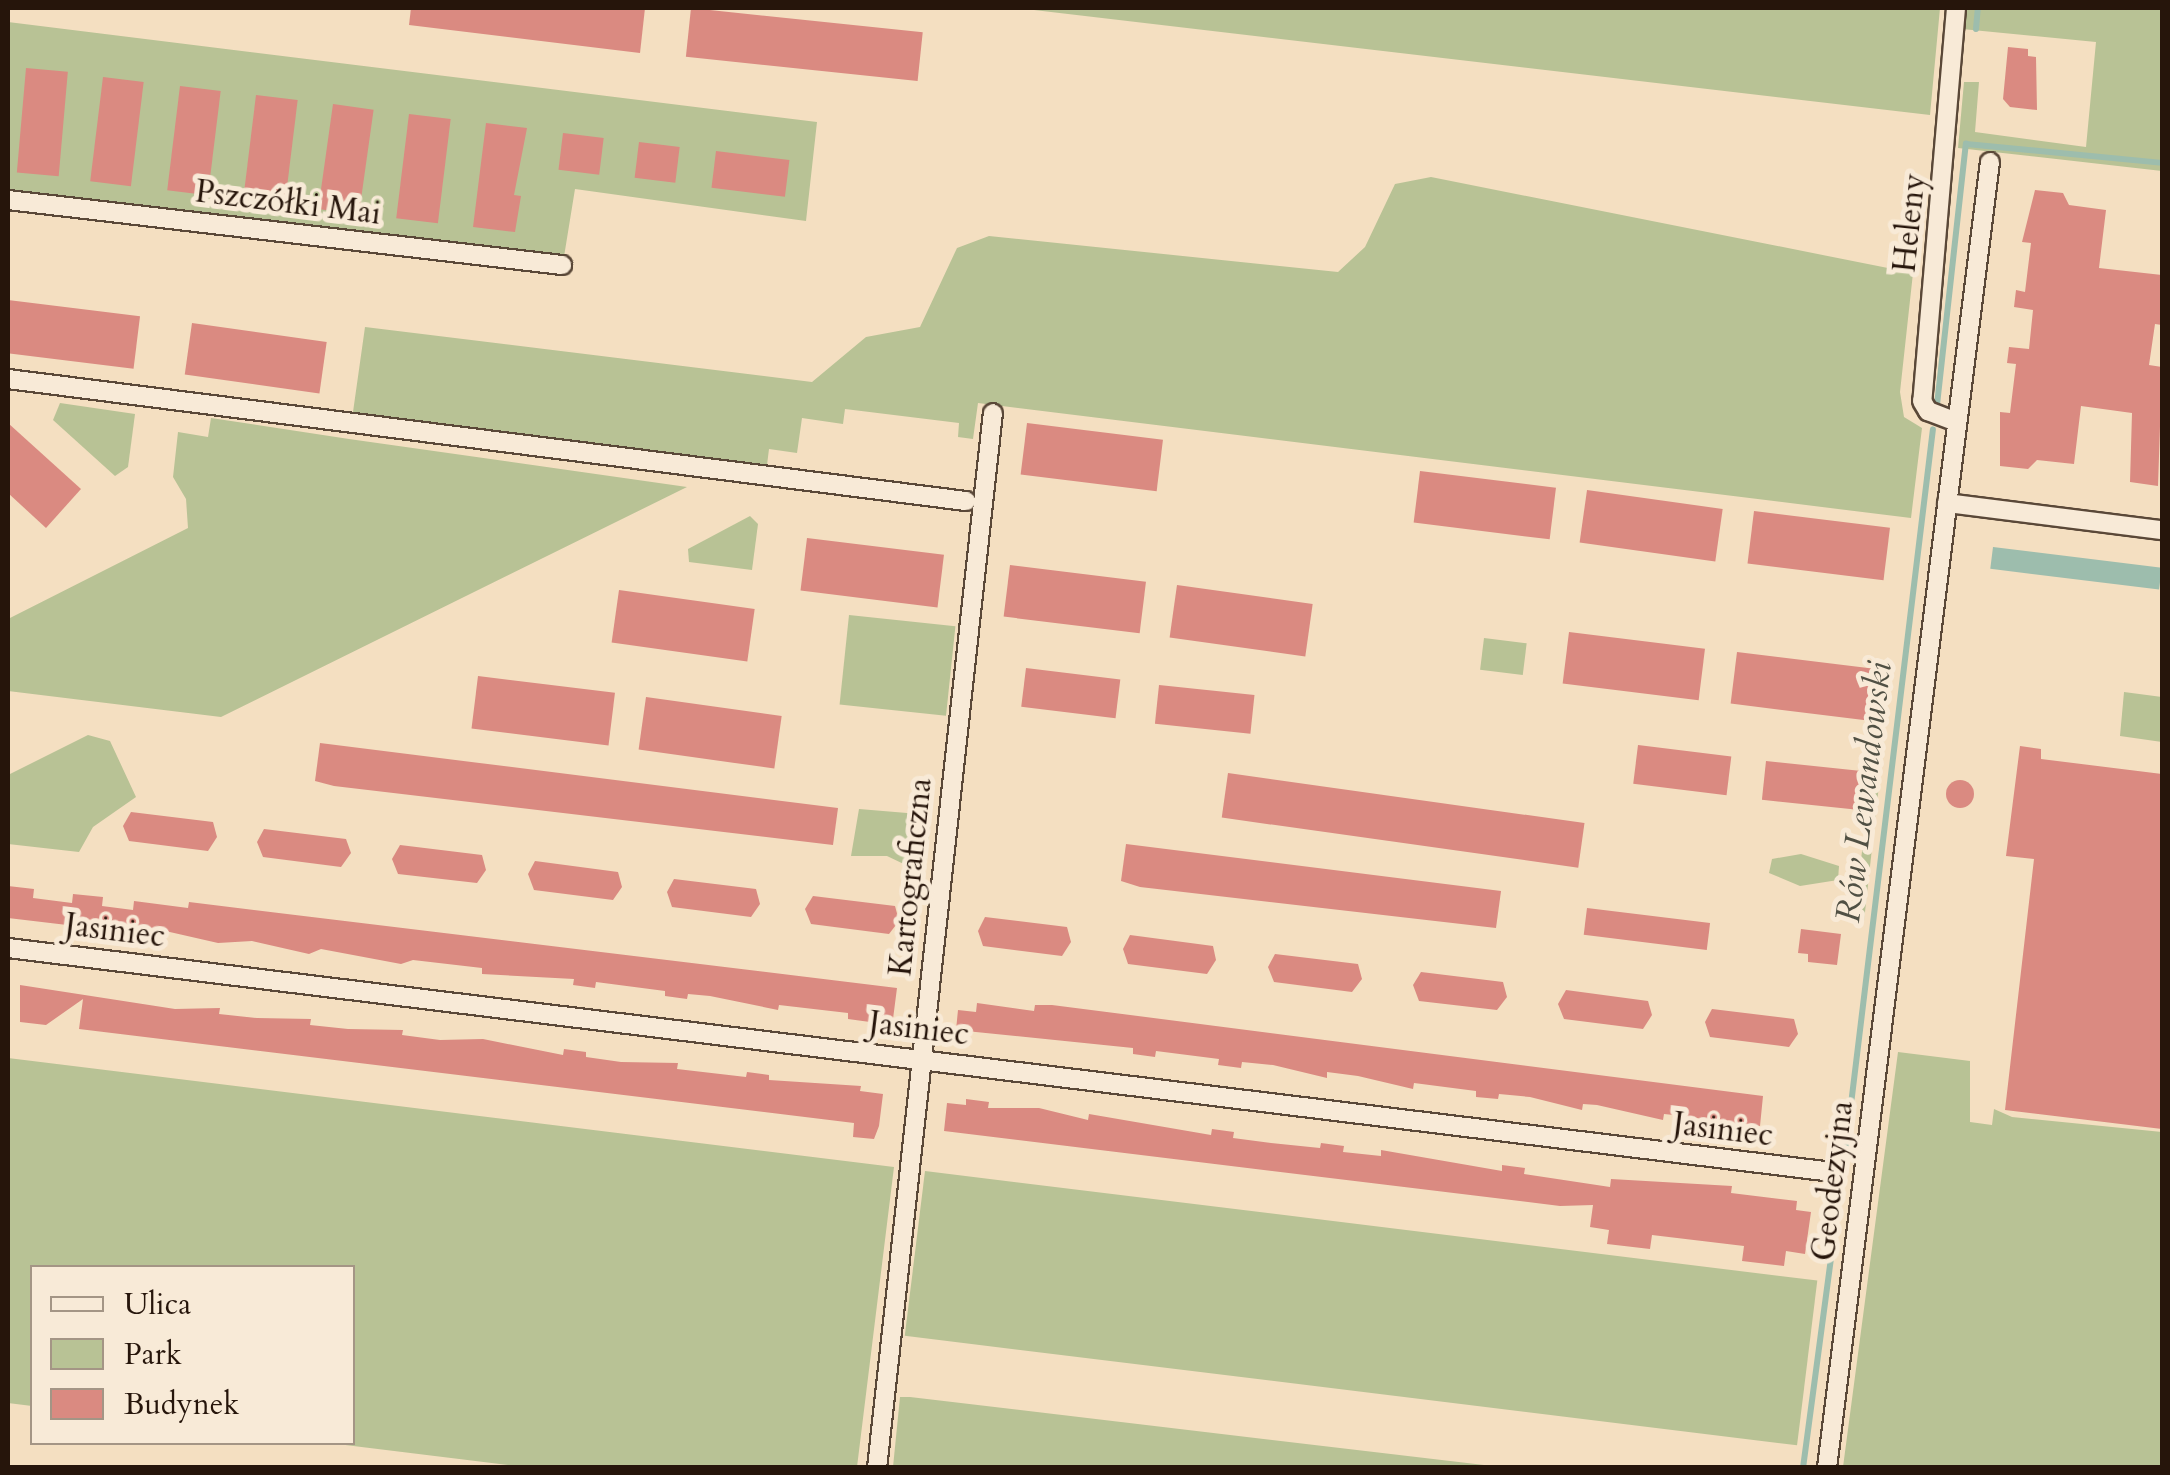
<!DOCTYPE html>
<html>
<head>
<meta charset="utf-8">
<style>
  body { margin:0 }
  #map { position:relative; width:2170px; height:1475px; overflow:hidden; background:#f4dfc1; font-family:Cardo,serif }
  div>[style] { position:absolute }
  .green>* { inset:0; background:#b8c295; transform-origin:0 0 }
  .water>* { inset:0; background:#9dbdad; transform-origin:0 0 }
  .stream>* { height:6px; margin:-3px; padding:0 3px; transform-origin:3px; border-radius:3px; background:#9dbdad }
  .building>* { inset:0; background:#da8a81; transform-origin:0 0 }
  .round { border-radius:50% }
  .roads { filter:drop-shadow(2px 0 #5a4838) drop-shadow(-2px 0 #5a4838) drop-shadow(0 2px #5a4838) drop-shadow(0 -2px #5a4838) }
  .street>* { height:18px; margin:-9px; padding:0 9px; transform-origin:9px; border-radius:9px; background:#f8ead7 }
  span { translate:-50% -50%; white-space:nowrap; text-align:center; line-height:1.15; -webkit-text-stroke:10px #f8ead7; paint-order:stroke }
  .street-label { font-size:32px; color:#26150b }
  .water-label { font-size:35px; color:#505044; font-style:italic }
  .frame { position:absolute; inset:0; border:10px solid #26150b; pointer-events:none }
  .legend { position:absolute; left:30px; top:1265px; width:325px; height:180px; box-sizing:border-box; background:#f8ead7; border:2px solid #a49585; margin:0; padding:12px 18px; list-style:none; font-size:30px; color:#26150b }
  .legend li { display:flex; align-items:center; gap:20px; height:50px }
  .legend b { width:50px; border:2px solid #a49585 }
</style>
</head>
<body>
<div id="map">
  <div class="green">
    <div style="clip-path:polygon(1017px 8px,1940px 8px,1930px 115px)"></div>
    <div style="clip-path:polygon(1964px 8px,2162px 8px,2162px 171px,1958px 148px,1964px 82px,1979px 82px,1975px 132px,2086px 147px,2096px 42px,1962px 29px)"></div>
    <div style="clip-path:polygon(8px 22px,817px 122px,806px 221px,575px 189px,562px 269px,8px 206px)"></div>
    <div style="clip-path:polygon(1431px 177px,1913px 273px,1900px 392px,1904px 417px,1922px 428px,1911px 518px,978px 403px,973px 439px,958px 437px,959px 423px,845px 409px,843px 424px,802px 418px,797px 453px,769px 449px,767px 465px,353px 412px,365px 327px,812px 382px,866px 337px,920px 327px,957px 248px,989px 236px,1338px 272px,1365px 247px,1395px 184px)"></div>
    <div style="clip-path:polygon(60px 403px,135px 414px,128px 467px,115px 476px,53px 420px)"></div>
    <div style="clip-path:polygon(211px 418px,349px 439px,687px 487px,221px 717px,8px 691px,8px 619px,188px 528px,186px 499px,173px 477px,178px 432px,208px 437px)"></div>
    <div style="clip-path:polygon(750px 516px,758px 524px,752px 570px,689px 562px,688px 549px)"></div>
    <div style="left:849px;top:615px;width:107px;height:90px;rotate:6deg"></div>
    <div style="left:1484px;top:638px;width:43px;height:32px;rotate:7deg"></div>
    <div style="clip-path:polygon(2124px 692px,2162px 697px,2162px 742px,2120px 736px)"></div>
    <div style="clip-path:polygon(88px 735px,110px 741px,136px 797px,93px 827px,79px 852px,8px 844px,8px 775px)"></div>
    <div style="clip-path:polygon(1877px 738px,1884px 739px,1864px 921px,1853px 920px)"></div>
    <div style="clip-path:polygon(859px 809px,931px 815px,927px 859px,910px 867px,887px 856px,851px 856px)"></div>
    <div style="clip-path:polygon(1801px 854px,1839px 866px,1838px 880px,1800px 886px,1769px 873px,1772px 859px)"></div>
    <div style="clip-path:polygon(1898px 1052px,1970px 1061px,1970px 1122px,1992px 1125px,1994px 1109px,2012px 1117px,2162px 1132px,2162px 1467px,1843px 1467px)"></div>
    <div style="clip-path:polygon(8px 1058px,894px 1167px,857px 1467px,533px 1468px,329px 1443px,352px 1442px,352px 1268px,32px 1268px,32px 1406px,8px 1403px)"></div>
    <div style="left:925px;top:1171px;width:899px;height:166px;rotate:7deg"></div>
    <div style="clip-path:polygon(900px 1397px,910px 1397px,1501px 1467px,893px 1467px)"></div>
  </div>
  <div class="water">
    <div style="left:1993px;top:547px;width:170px;height:22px;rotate:7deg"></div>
  </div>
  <div class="stream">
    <div style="left:1976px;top:29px;width:21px;rotate:-85deg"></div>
    <div style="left:1937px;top:405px;width:263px;rotate:-83.7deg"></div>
    <div style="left:1966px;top:144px;width:197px;rotate:5.5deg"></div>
    <div style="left:1844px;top:1162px;width:738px;rotate:-83.08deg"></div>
    <div style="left:1803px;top:1468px;width:279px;rotate:-82.4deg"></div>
  </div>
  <div class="building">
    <div style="clip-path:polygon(411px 8px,645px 8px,640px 53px,409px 25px)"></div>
    <div style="left:691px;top:8px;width:233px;height:49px;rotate:6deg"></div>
    <div style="clip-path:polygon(2008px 47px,2028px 49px,2028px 56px,2036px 57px,2037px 110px,2010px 107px,2003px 99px)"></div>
    <div style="left:26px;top:68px;width:42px;height:105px;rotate:5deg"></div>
    <div style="left:103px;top:77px;width:41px;height:105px;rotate:7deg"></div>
    <div style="left:180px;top:86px;width:41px;height:105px;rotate:7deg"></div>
    <div style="left:256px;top:95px;width:42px;height:105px;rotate:7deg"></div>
    <div style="left:333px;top:104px;width:41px;height:106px;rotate:8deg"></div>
    <div style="left:409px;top:114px;width:42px;height:105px;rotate:7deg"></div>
    <div style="clip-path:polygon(486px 123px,527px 128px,514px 195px,521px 196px,515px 232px,473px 227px)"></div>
    <div style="left:563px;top:133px;width:41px;height:37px;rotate:7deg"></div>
    <div style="left:639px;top:142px;width:41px;height:36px;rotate:7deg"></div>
    <div style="left:716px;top:151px;width:74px;height:37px;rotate:7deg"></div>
    <div style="clip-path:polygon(2035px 190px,2063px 193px,2069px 205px,2106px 210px,2099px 268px,2162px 275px,2162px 325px,2155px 324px,2149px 365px,2162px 367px,2158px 486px,2130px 482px,2132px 413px,2081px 406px,2074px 464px,2037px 460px,2028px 469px,2000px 466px,2000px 412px,2010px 413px,2016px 364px,2007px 363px,2009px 347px,2029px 349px,2033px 310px,2014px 307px,2016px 290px,2025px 292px,2031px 243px,2022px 242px)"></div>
    <div style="left:8px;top:300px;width:133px;height:53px;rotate:7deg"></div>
    <div style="left:192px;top:323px;width:136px;height:52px;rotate:8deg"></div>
    <div style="clip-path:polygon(8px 423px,81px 489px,46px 528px,8px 493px)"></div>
    <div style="left:1027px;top:423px;width:137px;height:52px;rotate:7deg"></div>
    <div style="left:1420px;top:471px;width:137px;height:52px;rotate:7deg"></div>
    <div style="left:1587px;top:490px;width:137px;height:53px;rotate:8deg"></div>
    <div style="left:1754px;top:511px;width:137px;height:53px;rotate:7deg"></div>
    <div style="left:807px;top:538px;width:138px;height:53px;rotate:7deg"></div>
    <div style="left:1010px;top:565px;width:137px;height:52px;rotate:7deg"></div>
    <div style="left:1177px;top:585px;width:137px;height:53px;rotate:8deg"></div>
    <div style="left:619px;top:590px;width:137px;height:53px;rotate:8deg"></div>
    <div style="left:1569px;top:632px;width:137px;height:52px;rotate:7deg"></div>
    <div style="left:1737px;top:652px;width:136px;height:52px;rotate:7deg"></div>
    <div style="left:1026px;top:668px;width:95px;height:39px;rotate:7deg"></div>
    <div style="left:478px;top:676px;width:138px;height:53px;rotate:7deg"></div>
    <div style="left:1159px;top:685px;width:96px;height:39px;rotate:6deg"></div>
    <div style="left:646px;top:697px;width:137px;height:53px;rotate:8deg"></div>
    <div style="clip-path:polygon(320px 743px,838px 808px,833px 845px,334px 786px,315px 781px)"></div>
    <div style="left:1638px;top:745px;width:94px;height:39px;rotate:7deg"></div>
    <div style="clip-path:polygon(2020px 746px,2041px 749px,2041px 759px,2162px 774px,2162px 1129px,2005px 1110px,2034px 859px,2006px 856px)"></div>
    <div style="left:1766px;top:761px;width:96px;height:39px;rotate:6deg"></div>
    <div style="left:1228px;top:773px;width:360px;height:45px;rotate:8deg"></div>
    <div class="round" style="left:1946px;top:780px;width:28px;height:28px"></div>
    <div style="clip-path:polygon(131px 812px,213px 822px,217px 837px,208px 851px,129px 841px,123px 826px)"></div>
    <div style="clip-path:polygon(264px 829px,346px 839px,351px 853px,341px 867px,263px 857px,257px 842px)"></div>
    <div style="clip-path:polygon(1126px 844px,1501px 891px,1496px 928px,1140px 887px,1121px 881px)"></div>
    <div style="clip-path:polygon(400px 845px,482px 855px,486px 870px,477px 883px,398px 874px,392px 859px)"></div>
    <div style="clip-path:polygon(535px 861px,618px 872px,622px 887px,613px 900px,534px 890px,528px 874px)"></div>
    <div style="clip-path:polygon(674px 879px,756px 889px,760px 904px,751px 917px,672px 907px,667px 892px)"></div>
    <div style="clip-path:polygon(8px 886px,34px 889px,33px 898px,72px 903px,73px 894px,103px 897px,102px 906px,133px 910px,134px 901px,188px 908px,189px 902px,897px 988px,893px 1019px,871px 1016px,870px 1022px,848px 1019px,848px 1013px,779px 1005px,778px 1010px,710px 996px,688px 994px,687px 999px,665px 996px,665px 991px,596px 982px,595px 988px,573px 985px,574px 979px,482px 974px,482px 968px,413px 960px,401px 964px,321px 949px,309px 954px,252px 941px,218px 943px,161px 930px,160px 936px,8px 918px)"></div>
    <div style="clip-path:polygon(813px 896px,895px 906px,899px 921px,889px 934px,811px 924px,805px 909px)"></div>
    <div style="left:1587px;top:908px;width:124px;height:27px;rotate:7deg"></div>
    <div style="clip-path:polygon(985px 917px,1067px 927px,1071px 942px,1062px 956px,983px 946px,978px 931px)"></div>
    <div style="clip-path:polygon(1801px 929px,1841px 934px,1837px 965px,1808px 962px,1808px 954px,1798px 953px)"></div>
    <div style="clip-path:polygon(1130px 935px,1213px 946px,1216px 960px,1207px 974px,1128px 964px,1123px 949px)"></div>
    <div style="clip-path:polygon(1275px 954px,1358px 964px,1362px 979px,1352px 992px,1274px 982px,1268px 967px)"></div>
    <div style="clip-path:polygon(1421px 972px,1503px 982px,1507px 997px,1497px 1010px,1419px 1001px,1413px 985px)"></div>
    <div style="clip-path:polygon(20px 985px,175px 1009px,220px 1008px,219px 1014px,257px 1018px,311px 1019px,310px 1025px,348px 1029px,403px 1030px,402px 1035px,440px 1040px,483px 1039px,563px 1055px,564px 1049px,586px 1052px,586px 1057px,621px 1062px,678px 1063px,677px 1069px,746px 1077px,747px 1072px,769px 1075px,769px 1080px,861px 1086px,860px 1091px,883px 1094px,879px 1126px,874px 1139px,853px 1137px,854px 1123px,79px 1029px,83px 999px,46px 1025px,20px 1022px)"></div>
    <div style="clip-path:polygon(1566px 990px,1648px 1001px,1652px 1015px,1643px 1029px,1564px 1019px,1558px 1004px)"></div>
    <div style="clip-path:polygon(977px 1003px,1034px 1011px,1035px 1005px,1052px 1005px,1763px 1096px,1760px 1126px,1745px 1124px,1744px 1130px,1693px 1117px,1664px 1114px,1663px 1120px,1597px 1105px,1583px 1104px,1582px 1110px,1530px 1097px,1499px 1094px,1498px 1099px,1476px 1097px,1476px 1091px,1414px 1083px,1413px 1089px,1358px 1076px,1327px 1072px,1327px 1078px,1273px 1065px,1242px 1062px,1241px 1068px,1218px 1065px,1219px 1059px,1156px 1051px,1155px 1057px,1133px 1054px,1133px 1048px,956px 1030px,958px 1010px,976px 1012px)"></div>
    <div style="clip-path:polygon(1712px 1009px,1794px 1019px,1798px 1034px,1789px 1047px,1710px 1037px,1705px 1022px)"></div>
    <div style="clip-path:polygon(966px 1099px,989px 1102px,988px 1108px,1039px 1108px,1088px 1120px,1089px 1114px,1211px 1135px,1212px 1129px,1234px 1132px,1233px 1138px,1271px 1143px,1320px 1148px,1321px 1143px,1344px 1146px,1343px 1152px,1381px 1156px,1381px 1150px,1502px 1171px,1502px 1165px,1525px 1168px,1524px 1174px,1610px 1187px,1611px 1179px,1732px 1186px,1731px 1193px,1797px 1201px,1796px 1210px,1811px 1212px,1805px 1254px,1786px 1251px,1784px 1266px,1742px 1261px,1744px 1246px,1652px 1235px,1650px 1249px,1607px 1244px,1609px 1230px,1590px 1227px,1593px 1205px,1560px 1206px,944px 1131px,947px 1103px,966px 1105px)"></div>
  </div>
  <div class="roads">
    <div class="street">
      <div style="left:1956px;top:8px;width:394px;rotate:94.9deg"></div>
      <div style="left:1922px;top:401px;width:12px;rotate:59deg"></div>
      <div style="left:1928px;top:411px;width:31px;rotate:21deg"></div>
      <div style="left:8px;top:200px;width:558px;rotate:6.69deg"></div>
      <div style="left:8px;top:379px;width:966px;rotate:7.26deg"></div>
      <div style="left:1947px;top:503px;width:217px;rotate:7.2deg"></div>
      <div style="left:8px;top:948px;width:1829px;rotate:7deg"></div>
      <div style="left:877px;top:1468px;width:1061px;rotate:-83.73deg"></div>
      <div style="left:1827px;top:1468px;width:1316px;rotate:-82.89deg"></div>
    </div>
  </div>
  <div class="street-label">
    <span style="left:288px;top:203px;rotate:7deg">Pszczółki Mai</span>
    <span style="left:1910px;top:223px;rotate:-84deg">Heleny</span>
    <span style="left:911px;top:877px;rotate:-84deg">Kartograficzna</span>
    <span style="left:115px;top:931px;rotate:7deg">Jasiniec</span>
    <span style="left:919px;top:1029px;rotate:7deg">Jasiniec</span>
    <span style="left:1723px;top:1130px;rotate:7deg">Jasiniec</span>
    <span style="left:1833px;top:1181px;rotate:-83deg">Geodezyjna</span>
  </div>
  <div class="water-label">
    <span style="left:1864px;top:792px;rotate:-83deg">Rów Lewandowski</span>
  </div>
  <div class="frame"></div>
  <ul class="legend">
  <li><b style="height:12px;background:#f8ead7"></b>Ulica</li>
  <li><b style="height:28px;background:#b8c295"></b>Park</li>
  <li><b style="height:28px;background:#da8a81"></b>Budynek</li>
  </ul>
</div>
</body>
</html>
